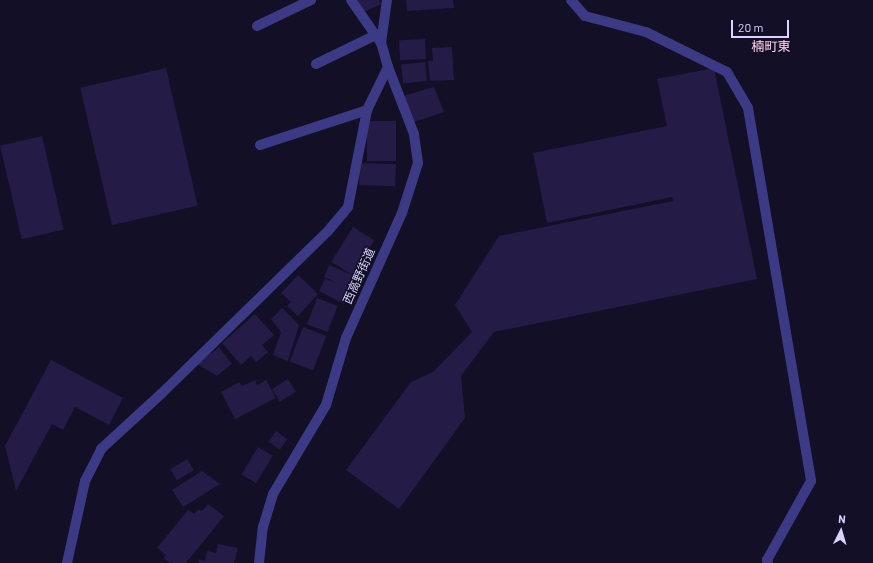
<!DOCTYPE html>
<html>
<head>
<meta charset="utf-8">
<style>
  body { margin:0 }
  #map { position:relative; width:873px; height:563px; overflow:hidden; background:#130f26; font-family:Barlow,"Noto Sans JP",sans-serif }
  div>[style] { position:absolute }
  .building>* { inset:0; background:#241b47; transform-origin:0 0 }
  .minor>* { height:10px; margin:-5px; padding:0 5px; transform-origin:5px; border-radius:5px; background:#3d3a85 }
  span { translate:-50% -50%; white-space:nowrap; text-align:center; line-height:1.15; -webkit-text-stroke:3px #130f26; paint-order:stroke }
  .street-label { font-size:12px; color:#d9d4ff }
  .neighbourhood-label { font-size:13px; color:#ffd6f0 }
  .north { position:absolute; left:821px; top:511px; width:40px; height:40px; -webkit-text-stroke:3px #130f26; paint-order:stroke; rotate:5deg; font-size:11px; font-weight:700; line-height:16px; text-align:center; color:#d9d4ff }
  .north::after { content:''; display:block; margin:auto; width:14px; height:18px; background:#d9d4ff; clip-path:polygon(50% 0,100% 100%,50% 72%,0 100%) }
  .scale { position:absolute; left:731px; top:20px; width:58px; height:18px; box-sizing:border-box; border:2px solid #d9d4ff; border-top:0; padding-left:5px; font-size:12px; line-height:14px; white-space:nowrap; color:#d9d4ff; -webkit-text-stroke:3px #130f26; paint-order:stroke }
</style>
</head>
<body>
<div id="map">
  <div class="building">
    <div style="clip-path:polygon(356px 0,379px 0,381px 4px,362px 13px)"></div>
    <div style="clip-path:polygon(406px 0,453px 0,454px 8px,407px 11px)"></div>
    <div style="left:425px;top:39px;width:20px;height:26px;rotate:87deg"></div>
    <div style="clip-path:polygon(452px 47px,454px 80px,430px 81px,428px 61px,433px 61px,432px 48px)"></div>
    <div style="left:425px;top:62px;width:19px;height:24px;rotate:84deg"></div>
    <div style="left:166px;top:68px;width:141px;height:88px;rotate:77deg"></div>
    <div style="clip-path:polygon(714px 68px,757px 279px,494px 332px,461px 376px,465px 418px,399px 509px,346px 470px,411px 382px,433px 372px,472px 332px,455px 305px,499px 236px,673px 201px,672px 197px,547px 223px,533px 153px,667px 126px,657px 79px)"></div>
    <div style="clip-path:polygon(434px 87px,444px 112px,414px 122px,403px 96px)"></div>
    <div style="left:367px;top:121px;width:29px;height:40px"></div>
    <div style="left:42px;top:136px;width:96px;height:43px;rotate:77deg"></div>
    <div style="left:360px;top:163px;width:36px;height:22px;rotate:2deg"></div>
    <div style="left:353px;top:227px;width:25px;height:41px;rotate:32deg"></div>
    <div style="clip-path:polygon(329px 265px,355px 276px,344px 304px,319px 291px,325px 279px,335px 282px,324px 277px)"></div>
    <div style="clip-path:polygon(298px 275px,318px 294px,298px 316px,287px 306px,291px 302px,281px 293px)"></div>
    <div style="left:317px;top:298px;width:22px;height:28px;rotate:21deg"></div>
    <div style="clip-path:polygon(282px 308px,299px 325px,288px 361px,273px 355px,281px 332px,271px 319px)"></div>
    <div style="clip-path:polygon(255px 314px,274px 335px,262px 345px,268px 352px,256px 362px,251px 356px,241px 365px,222px 343px)"></div>
    <div style="left:303px;top:327px;width:25px;height:37px;rotate:21deg"></div>
    <div style="clip-path:polygon(219px 347px,232px 364px,217px 376px,197px 364px)"></div>
    <div style="clip-path:polygon(51px 360px,123px 398px,109px 425px,75px 407px,63px 430px,52px 424px,16px 491px,5px 446px)"></div>
    <div style="left:288px;top:379px;width:15px;height:19px;rotate:58deg"></div>
    <div style="clip-path:polygon(255px 380px,257px 385px,266px 380px,276px 398px,235px 419px,221px 392px,239px 382px,242px 386px)"></div>
    <div style="left:276px;top:431px;width:14px;height:13px;rotate:36deg"></div>
    <div style="left:258px;top:447px;width:17px;height:32px;rotate:31deg"></div>
    <div style="left:187px;top:459px;width:13px;height:20px;rotate:58deg"></div>
    <div style="clip-path:polygon(202px 471px,220px 484px,183px 507px,172px 490px)"></div>
    <div style="clip-path:polygon(208px 504px,224px 516px,186px 563px,170px 563px,163px 558px,166px 555px,157px 548px,188px 510px,194px 514px,199px 509px,202px 511px)"></div>
    <div style="clip-path:polygon(218px 544px,238px 548px,234px 563px,198px 563px,199px 559px,205px 561px,207px 551px,216px 553px)"></div>
  </div>
  <div class="minor">
    <div style="left:571px;top:0;width:21px;rotate:49deg"></div>
    <div style="left:585px;top:16px;width:63px;rotate:14.7deg"></div>
    <div style="left:646px;top:32px;width:90px;rotate:26.3deg"></div>
    <div style="left:727px;top:72px;width:42px;rotate:59.7deg"></div>
    <div style="left:748px;top:108px;width:378px;rotate:80.4deg"></div>
    <div style="left:811px;top:481px;width:90px;rotate:119.1deg"></div>
    <div style="left:767px;top:560px;width:3px;rotate:72deg"></div>
    <div style="left:257px;top:26px;width:60px;rotate:-25.7deg"></div>
    <div style="left:381px;top:43px;width:43px;rotate:-82.1deg"></div>
    <div style="left:316px;top:64px;width:67px;rotate:-25.8deg"></div>
    <div style="left:260px;top:145px;width:113px;rotate:-18.1deg"></div>
    <div style="left:67px;top:563px;width:84px;rotate:-77.6deg"></div>
    <div style="left:85px;top:481px;width:36px;rotate:-63deg"></div>
    <div style="left:101px;top:449px;width:81px;rotate:-42.5deg"></div>
    <div style="left:161px;top:394px;width:233px;rotate:-44.3deg"></div>
    <div style="left:328px;top:231px;width:31px;rotate:-50deg"></div>
    <div style="left:348px;top:207px;width:99px;rotate:-78.9deg"></div>
    <div style="left:367px;top:110px;width:48px;rotate:-64deg"></div>
    <div style="left:259px;top:563px;width:36px;rotate:-84deg"></div>
    <div style="left:263px;top:527px;width:34px;rotate:-73deg"></div>
    <div style="left:273px;top:494px;width:104px;rotate:-59.2deg"></div>
    <div style="left:326px;top:405px;width:70px;rotate:-73.4deg"></div>
    <div style="left:346px;top:338px;width:137px;rotate:-65.9deg"></div>
    <div style="left:402px;top:213px;width:52px;rotate:-72.3deg"></div>
    <div style="left:418px;top:163px;width:29px;rotate:-98deg"></div>
    <div style="left:414px;top:134px;width:72px;rotate:-111.2deg"></div>
    <div style="left:388px;top:67px;width:25px;rotate:-106deg"></div>
    <div style="left:381px;top:43px;width:52px;rotate:-124.9deg"></div>
  </div>
  <div class="street-label">
    <span style="left:359px;top:276px;rotate:-66deg">西高野街道</span>
  </div>
  <div class="neighbourhood-label">
    <span style="left:771px;top:46px">楠町東</span>
  </div>
  <div class="north">N</div>
  <div class="scale">20 m</div>
</div>
</body>
</html>
